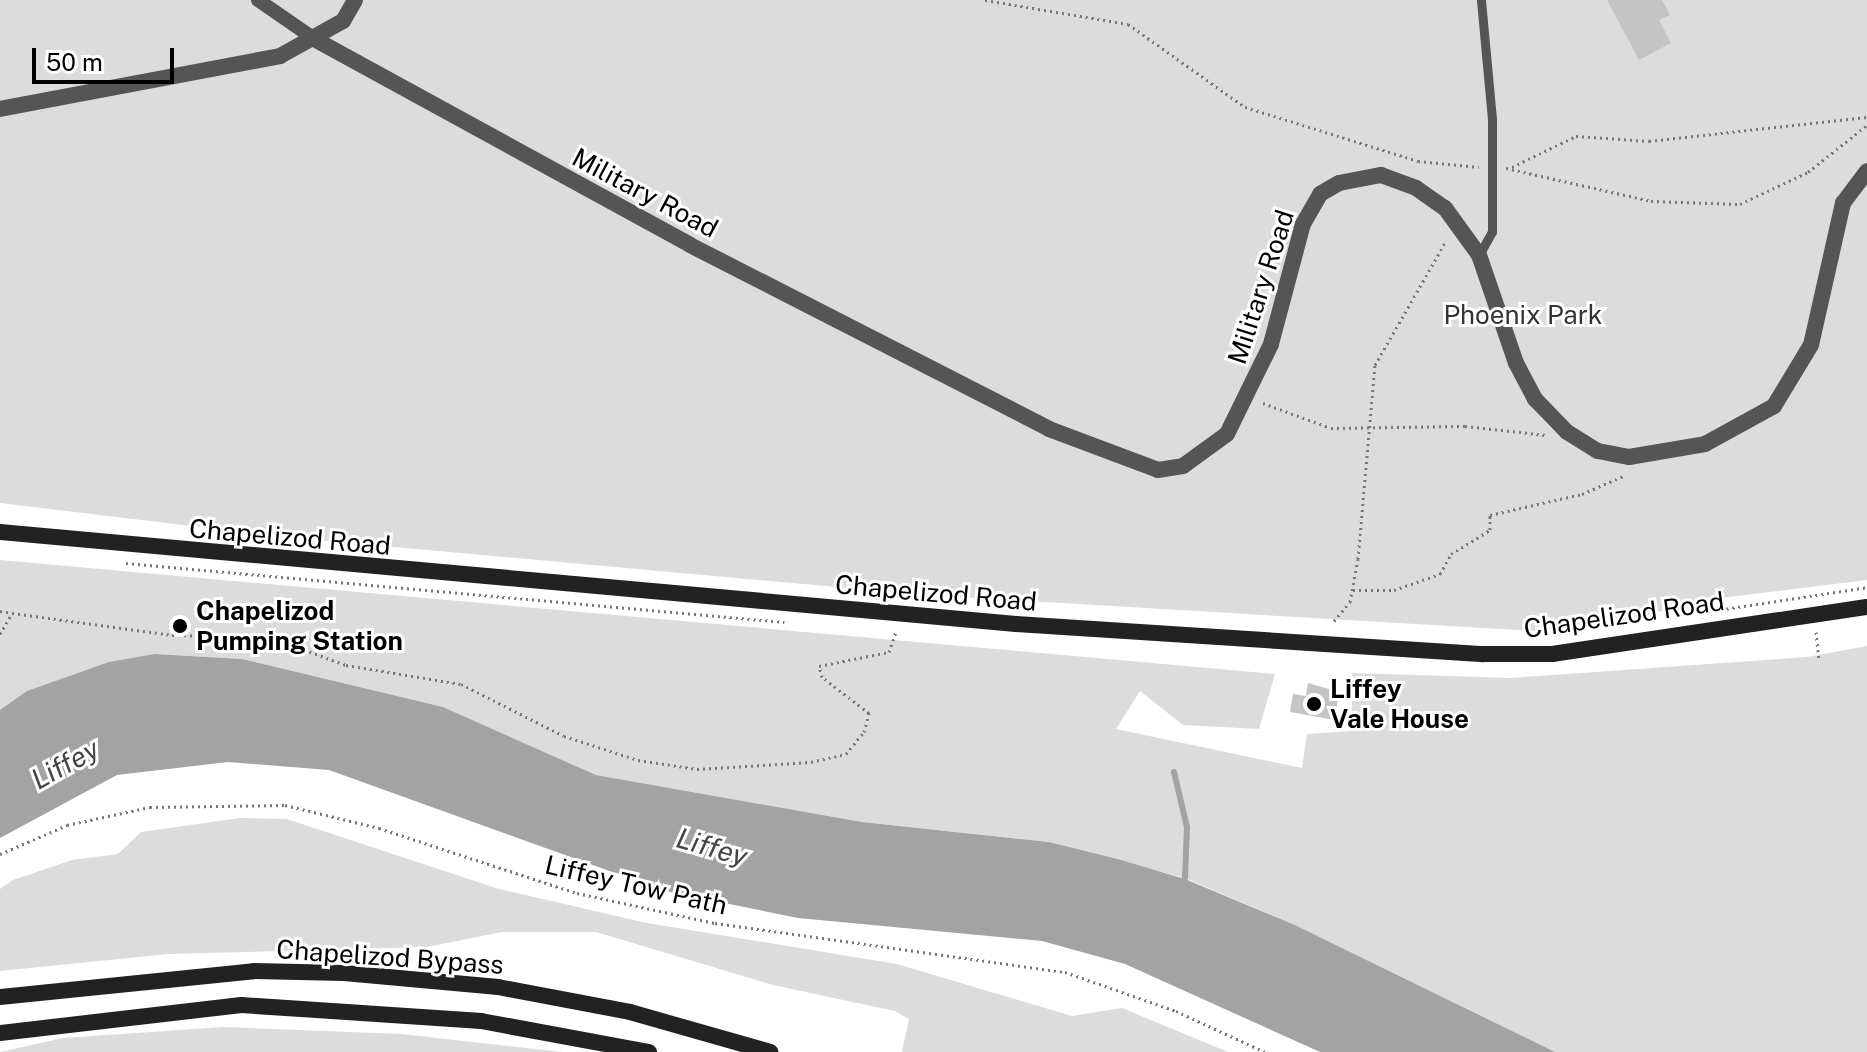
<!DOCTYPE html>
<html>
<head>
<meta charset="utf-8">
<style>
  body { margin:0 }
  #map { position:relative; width:1867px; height:1052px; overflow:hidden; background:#fff; font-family:"Public Sans",sans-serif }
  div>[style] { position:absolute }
  .green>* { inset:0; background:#dcdcdc }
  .water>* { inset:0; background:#a3a3a3 }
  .stream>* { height:6px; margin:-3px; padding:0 3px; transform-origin:3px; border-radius:3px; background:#a3a3a3 }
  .building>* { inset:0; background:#c4c4c4 }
  .path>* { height:3px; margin-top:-1.5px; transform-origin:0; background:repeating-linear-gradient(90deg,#777 0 2px,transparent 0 6px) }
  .service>* { height:9px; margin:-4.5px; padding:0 4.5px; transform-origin:4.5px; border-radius:4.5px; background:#555 }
  .pedestrian>* { height:14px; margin:-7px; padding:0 7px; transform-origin:7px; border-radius:7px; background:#555 }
  .minor>* { height:16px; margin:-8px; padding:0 8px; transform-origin:8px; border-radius:8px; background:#555 }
  .secondary>* { height:16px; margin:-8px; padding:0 8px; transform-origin:8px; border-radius:8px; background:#222 }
  .dots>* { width:22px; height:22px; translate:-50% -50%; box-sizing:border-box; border:4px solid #fff; border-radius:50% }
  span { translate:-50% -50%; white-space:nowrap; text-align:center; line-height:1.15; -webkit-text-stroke:6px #fff; paint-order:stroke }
  .street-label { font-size:26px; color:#000 }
  .park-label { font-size:26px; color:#333 }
  .poi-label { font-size:26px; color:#000; font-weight:700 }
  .left { translate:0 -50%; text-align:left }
  .water-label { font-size:28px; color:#444; font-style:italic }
  .scale { position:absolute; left:32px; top:48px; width:142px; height:36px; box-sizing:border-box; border:4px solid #000; border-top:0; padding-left:10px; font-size:24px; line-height:28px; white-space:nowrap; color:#000; -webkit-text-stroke:6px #fff; paint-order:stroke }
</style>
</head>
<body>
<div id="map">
  <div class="green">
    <div style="clip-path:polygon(0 0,1867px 0,1867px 580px,1705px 600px,1634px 618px,1533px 631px,926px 595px,283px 537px,0 503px)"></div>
    <div style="clip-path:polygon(0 560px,1275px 674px,1259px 729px,1183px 725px,1140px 691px,1116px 729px,1302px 768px,1307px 734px,1352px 731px,1352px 673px,1511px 678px,1807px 657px,1867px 646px,1867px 1052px,1555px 1052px,1295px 925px,1185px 878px,1049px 842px,862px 822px,596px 775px,443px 707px,242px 659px,155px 654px,0 710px)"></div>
    <div style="clip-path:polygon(240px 818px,287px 819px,499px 889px,647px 923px,897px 964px,1072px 1016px,1122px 1008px,1228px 1052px,902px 1052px,909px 1019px,895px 1011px,773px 985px,596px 932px,502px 932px,427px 947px,169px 954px,0 971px,0 889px,13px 880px,72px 860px,118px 854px,141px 832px)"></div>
    <div style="clip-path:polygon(224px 1027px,402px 1034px,562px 1052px,0 1052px,63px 1038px)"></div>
  </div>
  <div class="water">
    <div style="clip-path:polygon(155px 654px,242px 659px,443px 707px,596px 775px,862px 822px,1049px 842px,1121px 860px,1185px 879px,1295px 925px,1555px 1052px,1320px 1052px,1125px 964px,1042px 941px,798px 918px,665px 891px,329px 770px,228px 762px,117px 775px,0 838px,0 710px,27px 691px,109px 662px)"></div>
  </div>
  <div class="stream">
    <div style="left:1174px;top:772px;width:57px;rotate:76.7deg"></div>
    <div style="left:1187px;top:827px;width:51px;rotate:92.2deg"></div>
  </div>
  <div class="building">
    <div style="clip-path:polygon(1607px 0,1662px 0,1670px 15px,1659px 20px,1671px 43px,1639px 60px)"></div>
    <div style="clip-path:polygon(1308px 683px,1339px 692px,1335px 720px,1290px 712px,1293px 694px,1306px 696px)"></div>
  </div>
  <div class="path">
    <div style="left:985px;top:0;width:145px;rotate:9.5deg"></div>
    <div style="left:1128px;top:24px;width:143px;rotate:35.4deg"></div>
    <div style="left:1245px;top:107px;width:181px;rotate:17.3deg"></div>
    <div style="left:1418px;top:161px;width:61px;rotate:5.6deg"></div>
    <div style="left:1512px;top:167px;width:71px;rotate:-25.8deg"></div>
    <div style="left:1576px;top:136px;width:73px;rotate:3.9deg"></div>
    <div style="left:1649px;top:141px;width:219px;rotate:-6.3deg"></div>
    <div style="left:1506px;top:168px;width:149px;rotate:12.8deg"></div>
    <div style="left:1651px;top:201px;width:89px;rotate:1.9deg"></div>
    <div style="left:1740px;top:204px;width:75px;rotate:-25.2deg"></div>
    <div style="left:1808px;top:172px;width:75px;rotate:-38.5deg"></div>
    <div style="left:1263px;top:403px;width:72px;rotate:20.2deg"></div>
    <div style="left:1331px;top:428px;width:134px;rotate:-0.9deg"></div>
    <div style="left:1465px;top:426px;width:81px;rotate:6.4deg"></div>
    <div style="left:126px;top:563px;width:661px;rotate:5.12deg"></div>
    <div style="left:1353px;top:590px;width:41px"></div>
    <div style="left:1394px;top:590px;width:49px;rotate:-19.2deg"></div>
    <div style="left:1440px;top:574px;width:23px;rotate:-61deg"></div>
    <div style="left:1451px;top:554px;width:46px;rotate:-31.6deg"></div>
    <div style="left:1490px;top:530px;width:15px;rotate:-90deg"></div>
    <div style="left:1490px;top:515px;width:94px;rotate:-12.9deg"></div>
    <div style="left:1582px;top:494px;width:48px;rotate:-23.4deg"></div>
    <div style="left:0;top:611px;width:12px;rotate:9deg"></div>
    <div style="left:1685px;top:615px;width:184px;rotate:-8.7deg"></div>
    <div style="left:1334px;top:621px;width:25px;rotate:-50deg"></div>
    <div style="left:1350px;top:602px;width:44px;rotate:-79.5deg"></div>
    <div style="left:1358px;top:559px;width:195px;rotate:-85deg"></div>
    <div style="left:1375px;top:365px;width:143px;rotate:-60.2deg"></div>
    <div style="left:1816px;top:632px;width:28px;rotate:84deg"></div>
    <div style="left:0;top:634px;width:24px;rotate:-60deg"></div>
    <div style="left:12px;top:613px;width:162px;rotate:7.8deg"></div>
    <div style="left:172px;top:635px;width:98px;rotate:1.2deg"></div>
    <div style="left:270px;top:637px;width:81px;rotate:20.2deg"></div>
    <div style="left:346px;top:665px;width:117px;rotate:9.4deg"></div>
    <div style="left:461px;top:684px;width:115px;rotate:26.8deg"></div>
    <div style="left:564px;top:736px;width:78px;rotate:18deg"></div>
    <div style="left:638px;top:760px;width:60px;rotate:8.7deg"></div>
    <div style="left:697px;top:769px;width:114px;rotate:-3.5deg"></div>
    <div style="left:811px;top:762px;width:36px;rotate:-13deg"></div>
    <div style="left:846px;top:754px;width:28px;rotate:-51deg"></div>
    <div style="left:864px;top:732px;width:20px;rotate:-75deg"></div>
    <div style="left:869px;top:713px;width:59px;rotate:-142.5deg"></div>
    <div style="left:822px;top:677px;width:11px;rotate:-105deg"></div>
    <div style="left:819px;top:666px;width:71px;rotate:-11.3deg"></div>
    <div style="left:889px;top:652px;width:21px;rotate:-71deg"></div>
    <div style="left:0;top:854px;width:73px;rotate:-23.4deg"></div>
    <div style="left:67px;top:825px;width:85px;rotate:-12.2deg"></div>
    <div style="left:150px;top:807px;width:135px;rotate:-0.8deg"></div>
    <div style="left:285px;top:805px;width:97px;rotate:13.7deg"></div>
    <div style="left:379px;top:828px;width:208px;rotate:18.2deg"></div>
    <div style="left:577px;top:893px;width:141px;rotate:12.3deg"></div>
    <div style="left:715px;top:923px;width:353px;rotate:8deg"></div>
    <div style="left:1065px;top:972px;width:118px;rotate:19.4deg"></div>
    <div style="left:1176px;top:1011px;width:98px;rotate:24.7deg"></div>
  </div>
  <div class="service">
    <div style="left:1479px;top:255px;width:26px;rotate:-61deg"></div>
    <div style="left:1492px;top:232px;width:113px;rotate:-90deg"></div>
    <div style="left:1492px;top:119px;width:120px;rotate:-95.3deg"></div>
  </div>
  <div class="pedestrian">
    <div style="left:258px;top:0;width:70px;rotate:34.6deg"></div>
  </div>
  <div class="minor">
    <div style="left:316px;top:40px;width:426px;rotate:28.7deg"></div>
    <div style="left:690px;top:245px;width:403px;rotate:27.1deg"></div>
    <div style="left:1049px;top:429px;width:116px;rotate:20.6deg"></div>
    <div style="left:1158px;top:470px;width:25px;rotate:-9deg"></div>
    <div style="left:1183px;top:466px;width:54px;rotate:-36deg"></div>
    <div style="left:1227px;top:434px;width:100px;rotate:-63.9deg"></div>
    <div style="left:1271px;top:344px;width:124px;rotate:-75.1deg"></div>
    <div style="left:1303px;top:224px;width:34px;rotate:-60deg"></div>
    <div style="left:1320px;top:194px;width:22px;rotate:-30deg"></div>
    <div style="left:1339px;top:183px;width:43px;rotate:-10.8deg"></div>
    <div style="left:1381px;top:175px;width:37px;rotate:20deg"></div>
    <div style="left:1416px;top:188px;width:35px;rotate:35deg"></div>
    <div style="left:1445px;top:208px;width:58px;rotate:54.1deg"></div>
    <div style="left:1479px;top:255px;width:114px;rotate:71.1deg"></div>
    <div style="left:1516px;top:363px;width:41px;rotate:62.2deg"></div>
    <div style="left:1535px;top:399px;width:46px;rotate:45.9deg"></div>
    <div style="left:1567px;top:432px;width:36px;rotate:32deg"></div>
    <div style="left:1598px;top:451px;width:32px;rotate:11deg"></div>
    <div style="left:1629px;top:457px;width:77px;rotate:-9.7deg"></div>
    <div style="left:1705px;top:444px;width:79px;rotate:-28.8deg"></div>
    <div style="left:1774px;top:406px;width:71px;rotate:-58.8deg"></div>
    <div style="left:1811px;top:345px;width:146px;rotate:-77.3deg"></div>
    <div style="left:1843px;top:203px;width:40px;rotate:-53deg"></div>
    <div style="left:0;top:109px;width:285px;rotate:-10.7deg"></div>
    <div style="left:280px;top:56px;width:72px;rotate:-29.1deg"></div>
    <div style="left:343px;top:21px;width:24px;rotate:-60deg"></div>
  </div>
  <div class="secondary">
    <div style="left:0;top:532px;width:1020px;rotate:5.17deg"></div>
    <div style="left:1016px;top:624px;width:469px;rotate:3.7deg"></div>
    <div style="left:1484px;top:654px;width:68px"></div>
    <div style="left:1552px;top:654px;width:318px;rotate:-8.5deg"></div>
    <div style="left:0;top:997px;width:255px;rotate:-5.8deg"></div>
    <div style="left:254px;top:971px;width:90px;rotate:1.3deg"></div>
    <div style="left:344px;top:973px;width:155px;rotate:5.2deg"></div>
    <div style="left:498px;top:987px;width:134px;rotate:10.7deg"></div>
    <div style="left:630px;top:1012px;width:146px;rotate:15.9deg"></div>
    <div style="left:0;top:1033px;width:243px;rotate:-6.6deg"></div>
    <div style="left:241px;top:1005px;width:241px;rotate:3.8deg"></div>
    <div style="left:481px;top:1021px;width:171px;rotate:10.5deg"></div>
  </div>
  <div class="dots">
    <div style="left:180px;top:626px;background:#000"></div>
    <div style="left:1314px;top:704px;background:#000"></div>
  </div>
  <div class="street-label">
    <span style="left:645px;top:193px;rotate:28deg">Military Road</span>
    <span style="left:1261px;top:287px;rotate:-72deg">Military Road</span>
    <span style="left:290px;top:537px;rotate:5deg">Chapelizod Road</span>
    <span style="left:936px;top:593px;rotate:5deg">Chapelizod Road</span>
    <span style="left:1624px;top:615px;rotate:-8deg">Chapelizod Road</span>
    <span style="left:636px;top:885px;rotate:13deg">Liffey Tow Path</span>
    <span style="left:390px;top:957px;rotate:4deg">Chapelizod Bypass</span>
  </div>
  <div class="park-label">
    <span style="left:1523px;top:315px">Phoenix Park</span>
  </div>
  <div class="poi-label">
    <span class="left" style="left:196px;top:626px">Chapelizod<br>Pumping Station</span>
    <span class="left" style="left:1330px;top:704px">Liffey<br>Vale House</span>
  </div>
  <div class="water-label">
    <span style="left:65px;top:764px;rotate:-29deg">Liffey</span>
    <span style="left:712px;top:847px;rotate:16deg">Liffey</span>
  </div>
  <div class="scale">50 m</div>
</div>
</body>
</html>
